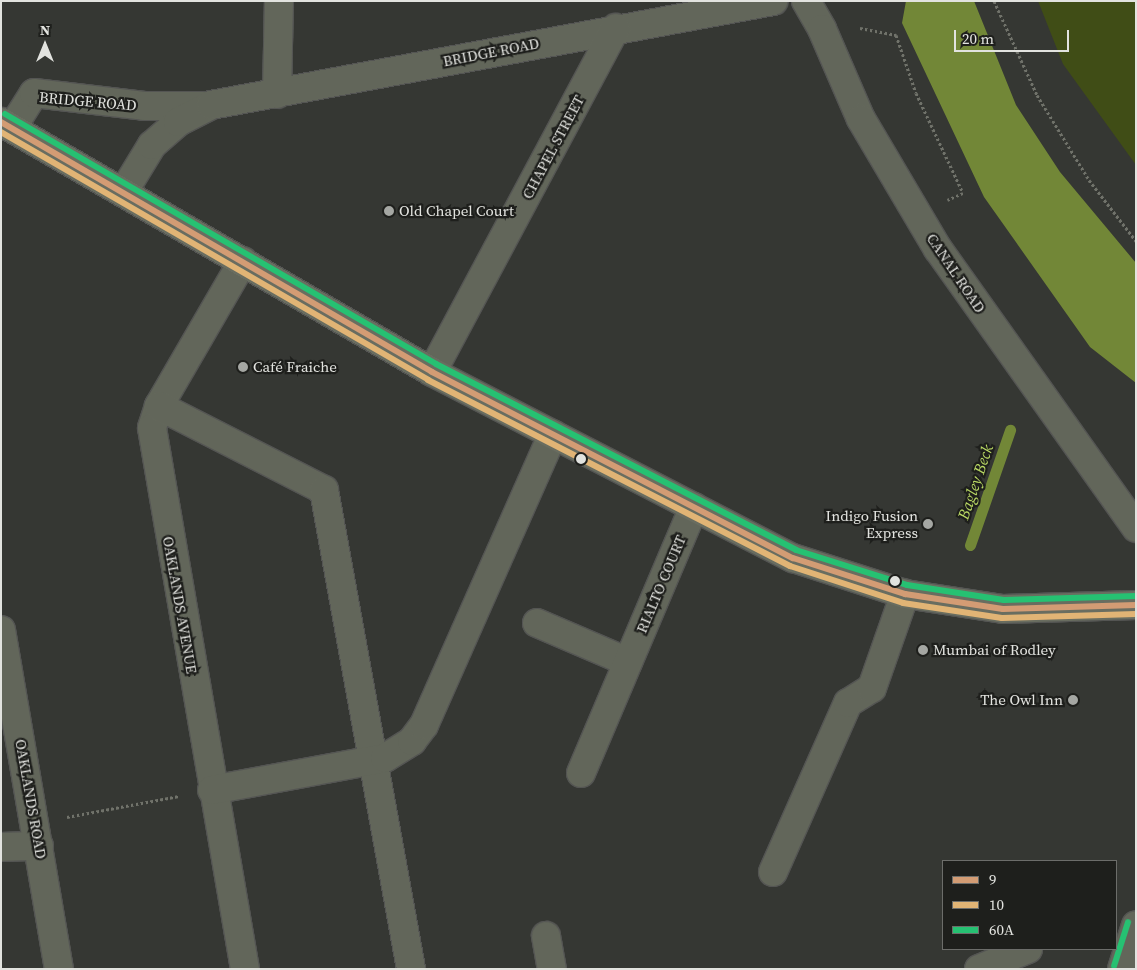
<!DOCTYPE html>
<html>
<head>
<meta charset="utf-8">
<style>
  body { margin:0 }
  #map { position:relative; width:1137px; height:970px; overflow:hidden; background:#353733; font-family:"Source Serif 4",serif }
  div>[style] { position:absolute }
  .green>* { inset:0; background:#404d16 }
  .water>* { inset:0; background:#728737 }
  .stream>* { height:11px; margin:-5.5px; padding:0 5.5px; transform-origin:5.5px; border-radius:5.5px; background:#728737 }
  .path>* { height:3px; margin-top:-1.5px; transform-origin:0; background:repeating-linear-gradient(90deg,#70726a 0 2.5px,transparent 0 5px) }
  .roads { filter:drop-shadow(1px 0 #545553) drop-shadow(-1px 0 #545553) drop-shadow(0 1px #545553) drop-shadow(0 -1px #545553) }
  .minor>* { height:28px; margin:-14px; padding:0 14px; transform-origin:14px; border-radius:14px; background:#62665a }
  .major>* { height:28px; margin:-14px; padding:0 14px; transform-origin:14px; border-radius:14px; background:#696d60 }
  .bus-1>* { height:6px; margin:-3px; padding:0 3px; transform-origin:3px; border-radius:3px; background:#d39c74 }
  .bus-2>* { height:6px; margin:-3px; padding:0 3px; transform-origin:3px; border-radius:3px; background:#e1b475 }
  .bus-3>* { height:6px; margin:-3px; padding:0 3px; transform-origin:3px; border-radius:3px; background:#26c172 }
  .dots>* { width:14px; height:14px; translate:-50% -50%; box-sizing:border-box; border:2px solid #1e1f1c; border-radius:50% }
  span { translate:-50% -50%; white-space:nowrap; text-align:center; line-height:1.15; -webkit-text-stroke:4.5px #1e1f1c; paint-order:stroke }
  .street-label { font-size:15px; color:#e2e3df }
  .poi-label { font-size:15px; color:#e2e3df }
  .left { translate:0 -50%; text-align:left }
  .right { translate:-100% -50%; text-align:right }
  .water-label { font-size:16px; color:#b9d864; font-style:italic }
  .frame { position:absolute; inset:0; border:2px solid #e2e3df; pointer-events:none }
  .legend { position:absolute; left:942px; top:860px; width:175px; height:90px; box-sizing:border-box; background:#1e1f1c; border:1px solid #6c6d6a; margin:0; padding:6px 9px; list-style:none; font-size:15px; color:#e2e3df }
  .legend li { display:flex; align-items:center; gap:10px; height:25px }
  .legend b { width:25px; border:1px solid #6c6d6a }
  .north { position:absolute; left:20px; top:20px; width:50px; height:50px; -webkit-text-stroke:4px #1e1f1c; paint-order:stroke; rotate:0deg; font-size:14px; font-weight:700; line-height:20px; text-align:center; color:#e2e3df }
  .north::after { content:''; display:block; margin:auto; width:18px; height:22px; background:#e2e3df; clip-path:polygon(50% 0,100% 100%,50% 72%,0 100%) }
  .scale { position:absolute; left:954px; top:30px; width:115px; height:22px; box-sizing:border-box; border:2px solid #e2e3df; border-top:0; padding-left:6px; font-size:15px; line-height:18px; white-space:nowrap; color:#e2e3df; -webkit-text-stroke:4px #1e1f1c; paint-order:stroke }
</style>
</head>
<body>
<div id="map">
  <div class="green">
    <div style="clip-path:polygon(1038px 1px,1136px 1px,1136px 165px,1063px 64px)"></div>
  </div>
  <div class="water">
    <div style="clip-path:polygon(906px 1px,974px 1px,1016px 105px,1060px 172px,1136px 263px,1136px 383px,1090px 347px,984px 197px,902px 23px)"></div>
  </div>
  <div class="stream">
    <div style="left:970px;top:545px;width:122px;rotate:-70.8deg"></div>
  </div>
  <div class="path">
    <div style="left:994px;top:1px;width:103px;rotate:65.4deg"></div>
    <div style="left:1037px;top:95px;width:100px;rotate:58.5deg"></div>
    <div style="left:1089px;top:180px;width:77px;rotate:52.4deg"></div>
    <div style="left:860px;top:28px;width:37px;rotate:11deg"></div>
    <div style="left:896px;top:35px;width:61px;rotate:71deg"></div>
    <div style="left:916px;top:93px;width:110px;rotate:64.8deg"></div>
    <div style="left:963px;top:193px;width:17px;rotate:156deg"></div>
    <div style="left:67px;top:817px;width:114px;rotate:-10.6deg"></div>
  </div>
  <div class="roads">
    <div class="minor">
      <div style="left:806px;top:1px;width:32px;rotate:60deg"></div>
      <div style="left:822px;top:29px;width:98px;rotate:66.6deg"></div>
      <div style="left:861px;top:119px;width:151px;rotate:59.4deg"></div>
      <div style="left:938px;top:249px;width:342px;rotate:54.6deg"></div>
      <div style="left:277px;top:94px;width:93px;rotate:-88.8deg"></div>
      <div style="left:12px;top:128px;width:41px;rotate:-57.8deg"></div>
      <div style="left:34px;top:93px;width:111px;rotate:6.7deg"></div>
      <div style="left:144px;top:106px;width:59px"></div>
      <div style="left:124px;top:191px;width:54px;rotate:-58.7deg"></div>
      <div style="left:152px;top:145px;width:35px;rotate:-41deg"></div>
      <div style="left:178px;top:122px;width:37px;rotate:-27deg"></div>
      <div style="left:211px;top:105px;width:572px;rotate:-10.48deg"></div>
      <div style="left:243px;top:261px;width:168px;rotate:120.1deg"></div>
      <div style="left:159px;top:406px;width:23px;rotate:108deg"></div>
      <div style="left:152px;top:428px;width:549px;rotate:80.25deg"></div>
      <div style="left:432px;top:372px;width:390px;rotate:-61.9deg"></div>
      <div style="left:159px;top:406px;width:185px;rotate:27deg"></div>
      <div style="left:324px;top:490px;width:487px;rotate:79.7deg"></div>
      <div style="left:537px;top:623px;width:99px;rotate:23.2deg"></div>
      <div style="left:1px;top:630px;width:344px;rotate:80.3deg"></div>
      <div style="left:581px;top:773px;width:289px;rotate:-67deg"></div>
      <div style="left:212px;top:790px;width:176px;rotate:-10.5deg"></div>
      <div style="left:385px;top:758px;width:32px;rotate:-32deg"></div>
      <div style="left:412px;top:741px;width:20px;rotate:-53deg"></div>
      <div style="left:424px;top:725px;width:318px;rotate:-66.1deg"></div>
      <div style="left:1px;top:847px;width:38px;rotate:-2deg"></div>
      <div style="left:773px;top:872px;width:185px;rotate:-66.1deg"></div>
      <div style="left:848px;top:703px;width:28px;rotate:-32deg"></div>
      <div style="left:872px;top:688px;width:100px;rotate:-70.7deg"></div>
      <div style="left:546px;top:936px;width:34px;rotate:80deg"></div>
      <div style="left:979px;top:969px;width:53px;rotate:-22.2deg"></div>
      <div style="left:1122px;top:969px;width:46px;rotate:-72.3deg"></div>
    </div>
    <div class="major">
      <div style="left:1px;top:122px;width:498px;rotate:30.1deg"></div>
      <div style="left:432px;top:372px;width:406px;rotate:27.3deg"></div>
      <div style="left:793px;top:558px;width:118px;rotate:17.8deg"></div>
      <div style="left:905px;top:594px;width:99px;rotate:8.7deg"></div>
      <div style="left:1003px;top:609px;width:133px;rotate:-1.7deg"></div>
    </div>
  </div>
  <div class="bus-1">
    <div style="left:1px;top:122px;width:498px;rotate:30.1deg"></div>
    <div style="left:432px;top:372px;width:406px;rotate:27.3deg"></div>
    <div style="left:793px;top:558px;width:118px;rotate:17.8deg"></div>
    <div style="left:905px;top:594px;width:99px;rotate:8.7deg"></div>
    <div style="left:1003px;top:609px;width:133px;rotate:-1.7deg"></div>
  </div>
  <div class="bus-2">
    <div style="left:1px;top:132px;width:494px;rotate:30.1deg"></div>
    <div style="left:428px;top:380px;width:407px;rotate:27.2deg"></div>
    <div style="left:790px;top:566px;width:119px;rotate:18.1deg"></div>
    <div style="left:903px;top:603px;width:100px;rotate:8.6deg"></div>
    <div style="left:1002px;top:618px;width:134px;rotate:-1.7deg"></div>
  </div>
  <div class="bus-3">
    <div style="left:5px;top:114px;width:498px;rotate:30.1deg"></div>
    <div style="left:436px;top:364px;width:405px;rotate:27.3deg"></div>
    <div style="left:796px;top:550px;width:116px;rotate:17.5deg"></div>
    <div style="left:907px;top:585px;width:98px;rotate:8.8deg"></div>
    <div style="left:1004px;top:600px;width:132px;rotate:-1.7deg"></div>
    <div style="left:1114px;top:966px;width:46px;rotate:-72.3deg"></div>
  </div>
  <div class="dots">
    <div style="left:389px;top:211px;background:#a5a7a3"></div>
    <div style="left:243px;top:367px;background:#a5a7a3"></div>
    <div style="left:581px;top:459px;background:#e2e3df"></div>
    <div style="left:928px;top:524px;background:#a5a7a3"></div>
    <div style="left:895px;top:581px;background:#e2e3df"></div>
    <div style="left:923px;top:650px;background:#a5a7a3"></div>
    <div style="left:1073px;top:700px;background:#a5a7a3"></div>
  </div>
  <div class="street-label">
    <span style="left:491px;top:52px;rotate:-11deg">BRIDGE ROAD</span>
    <span style="left:88px;top:101px;rotate:5deg">BRIDGE ROAD</span>
    <span style="left:553px;top:147px;rotate:-62deg">CHAPEL STREET</span>
    <span style="left:956px;top:273px;rotate:56deg">CANAL ROAD</span>
    <span style="left:661px;top:584px;rotate:-67deg">RIALTO COURT</span>
    <span style="left:180px;top:605px;rotate:80deg">OAKLANDS AVENUE</span>
    <span style="left:31px;top:799px;rotate:80deg">OAKLANDS ROAD</span>
  </div>
  <div class="poi-label">
    <span class="left" style="left:399px;top:211px">Old Chapel Court</span>
    <span class="left" style="left:253px;top:367px">Café Fraiche</span>
    <span class="right" style="left:918px;top:524px">Indigo Fusion<br>Express</span>
    <span class="left" style="left:933px;top:650px">Mumbai of Rodley</span>
    <span class="right" style="left:1063px;top:700px">The Owl Inn</span>
  </div>
  <div class="water-label">
    <span style="left:975px;top:482px;rotate:-71deg">Bagley Beck</span>
  </div>
  <div class="frame"></div>
  <ul class="legend">
  <li><b style="height:6px;background:#d39c74"></b>9</li>
  <li><b style="height:6px;background:#e1b475"></b>10</li>
  <li><b style="height:6px;background:#26c172"></b>60A</li>
  </ul>
  <div class="north">N</div>
  <div class="scale">20 m</div>
</div>
</body>
</html>
